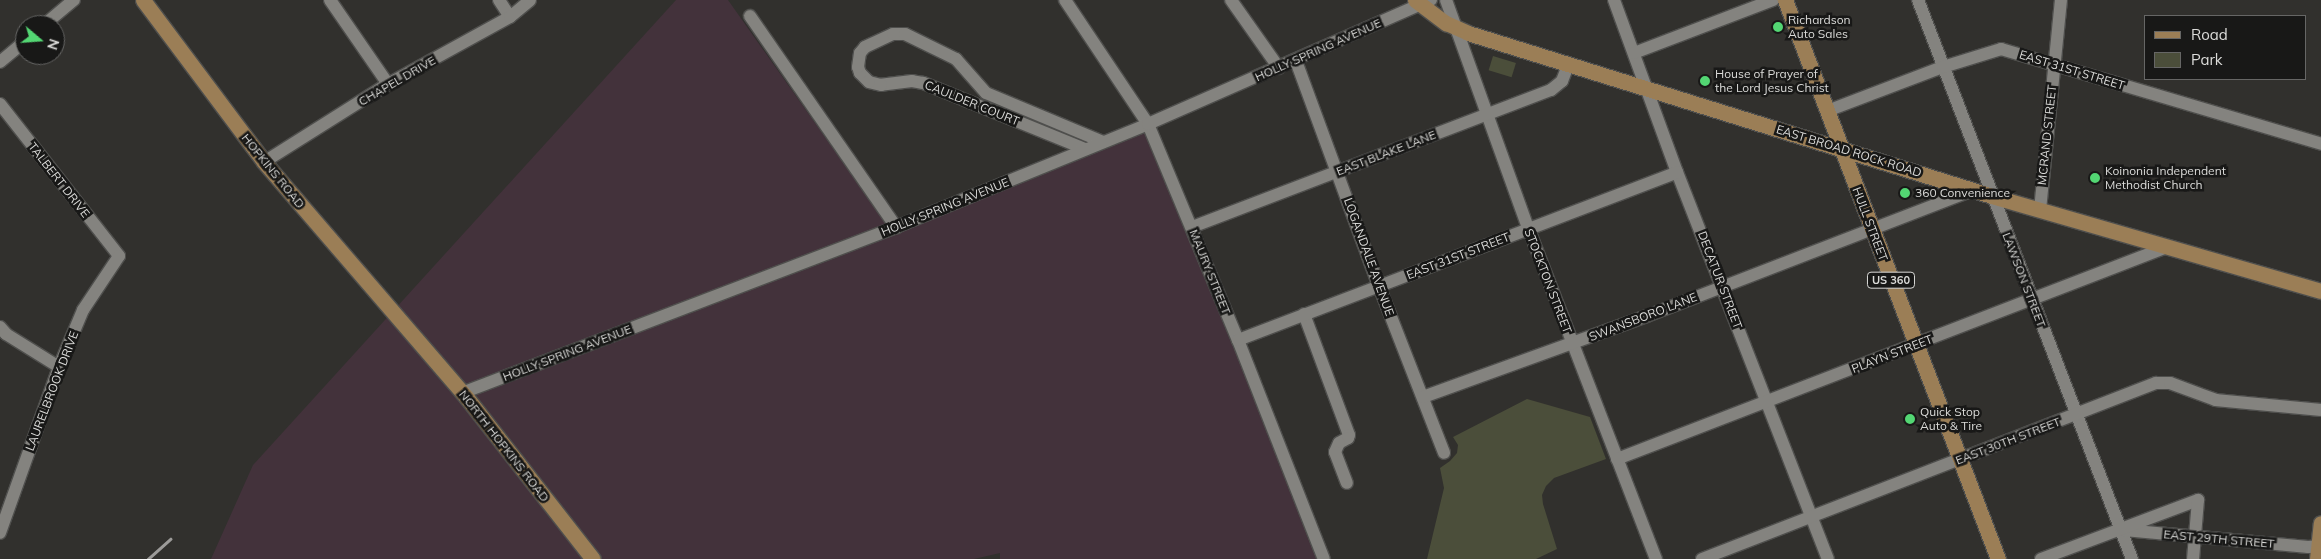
<!DOCTYPE html>
<html>
<head>
<meta charset="utf-8">
<style>
  body { margin:0 }
  #map { position:relative; width:2321px; height:559px; overflow:hidden; background:#31302d; font-family:Mulish,sans-serif }
  div>[style] { position:absolute }
  .industrial>* { inset:0; background:#43323b }
  .green>* { inset:0; background:#4b4e3a; transform-origin:0 0 }
  .roads { filter:drop-shadow(1px 0 #4f4f4d) drop-shadow(-1px 0 #4f4f4d) drop-shadow(0 1px #4f4f4d) drop-shadow(0 -1px #4f4f4d) }
  .minor>* { height:12px; margin:-6px; padding:0 6px; transform-origin:6px; border-radius:6px; background:#84837f }
  .major>* { height:15px; margin:-7.5px; padding:0 7.5px; transform-origin:7.5px; border-radius:7.5px; background:#9b7e56 }
  .rail>* { height:2.5px; margin:-1.25px; padding:0 1.25px; transform-origin:1.25px; border-radius:1.25px; background:#9c9b99 }
  .dots>* { width:14px; height:14px; translate:-50% -50%; box-sizing:border-box; border:2px solid #181817; border-radius:50% }
  span { translate:-50% -50%; white-space:nowrap; text-align:center; line-height:1.15; -webkit-text-stroke:5px #181817; paint-order:stroke }
  .shield-label span { padding:1px 4px; background:#181817; border:1px solid; border-radius:4px; -webkit-text-stroke-width:0 }
  .shield-label { font-size:11px; color:#dbdbd9; font-weight:700 }
  .poi-label { font-size:12px; color:#dbdbd9 }
  .left { translate:0 -50%; text-align:left }
  .street-label { font-size:12px; color:#dbdbd9 }
  .legend { position:absolute; left:2144px; top:15px; width:162px; height:65px; box-sizing:border-box; background:#181817; border:1px solid #666665; margin:0; padding:6px 9px; list-style:none; font-size:15px; color:#dbdbd9 }
  .legend li { display:flex; align-items:center; gap:10px; height:25px }
  .legend b { width:25px; border:1px solid #666665 }
  .north { position:absolute; left:15px; top:15px; width:50px; height:50px; box-sizing:border-box; background:#181817; border:1px solid #666665; border-radius:50%; rotate:108deg; font-size:14px; font-weight:700; line-height:20px; text-align:center; color:#dbdbd9 }
  .north::after { content:''; display:block; margin:auto; width:18px; height:22px; background:#53d673; clip-path:polygon(50% 0,100% 100%,50% 72%,0 100%) }
</style>
</head>
<body>
<div id="map">
  <div class="industrial">
    <div style="clip-path:polygon(676px 0,728px 0,890px 229px,1147px 122px,1320px 559px,1000px 559px,1000px 553px,974px 559px,211px 559px,253px 465px)"></div>
  </div>
  <div class="green">
    <div style="left:1493px;top:56px;width:24px;height:15px;rotate:17deg"></div>
    <div style="clip-path:polygon(1527px 399px,1590px 417px,1606px 459px,1554px 478px,1546px 486px,1542px 495px,1543px 504px,1557px 549px,1536px 559px,1427px 559px,1444px 488px,1440px 468px,1450px 461px,1457px 453px,1458px 445px,1453px 437px)"></div>
  </div>
  <div class="roads">
    <div class="minor">
      <div style="left:330px;top:0;width:102px;rotate:55.4deg"></div>
      <div style="left:499px;top:0;width:20px;rotate:57deg"></div>
      <div style="left:1065px;top:0;width:149px;rotate:56.2deg"></div>
      <div style="left:1148px;top:124px;width:234px;rotate:67.4deg"></div>
      <div style="left:1238px;top:340px;width:235px;rotate:68.6deg"></div>
      <div style="left:1231px;top:0;width:83px;rotate:54.8deg"></div>
      <div style="left:1446px;top:0;width:245px;rotate:70.2deg"></div>
      <div style="left:1529px;top:230px;width:353px;rotate:68.9deg"></div>
      <div style="left:1614px;top:0;width:183px;rotate:69.9deg"></div>
      <div style="left:1677px;top:172px;width:415px;rotate:68.7deg"></div>
      <div style="left:1918px;top:0;width:599px;rotate:69.05deg"></div>
      <div style="left:750px;top:16px;width:257px;rotate:55.3deg"></div>
      <div style="left:44px;top:25px;width:39px;rotate:-40deg"></div>
      <div style="left:1634px;top:53px;width:149px;rotate:-20.9deg"></div>
      <div style="left:1296px;top:61px;width:240px;rotate:69.8deg"></div>
      <div style="left:1379px;top:286px;width:179px;rotate:68.7deg"></div>
      <div style="left:0;top:62px;width:33px;rotate:-40deg"></div>
      <div style="left:0;top:104px;width:193px;rotate:51.9deg"></div>
      <div style="left:119px;top:256px;width:65px;rotate:123.7deg"></div>
      <div style="left:83px;top:310px;width:62px;rotate:112.8deg"></div>
      <div style="left:59px;top:367px;width:176px;rotate:109.6deg"></div>
      <div style="left:1827px;top:111px;width:124px;rotate:-20.8deg"></div>
      <div style="left:1943px;top:67px;width:61px;rotate:-17.2deg"></div>
      <div style="left:2001px;top:49px;width:334px;rotate:16.5deg"></div>
      <div style="left:1085px;top:149px;width:175px;rotate:-157.8deg"></div>
      <div style="left:923px;top:83px;width:11px;rotate:-170deg"></div>
      <div style="left:912px;top:81px;width:31px;rotate:173deg"></div>
      <div style="left:881px;top:85px;width:12px;rotate:-166deg"></div>
      <div style="left:869px;top:82px;width:13px;rotate:-135deg"></div>
      <div style="left:860px;top:73px;width:6px;rotate:-108deg"></div>
      <div style="left:858px;top:67px;width:14px;rotate:-82deg"></div>
      <div style="left:860px;top:53px;width:8px;rotate:-50deg"></div>
      <div style="left:865px;top:47px;width:31px;rotate:-25deg"></div>
      <div style="left:893px;top:34px;width:12px"></div>
      <div style="left:905px;top:34px;width:57px;rotate:26.1deg"></div>
      <div style="left:956px;top:59px;width:45px;rotate:48.6deg"></div>
      <div style="left:986px;top:93px;width:127px;rotate:22.7deg"></div>
      <div style="left:264px;top:162px;width:146px;rotate:-32.2deg"></div>
      <div style="left:388px;top:84px;width:139px;rotate:-28.8deg"></div>
      <div style="left:510px;top:17px;width:26px;rotate:-40deg"></div>
      <div style="left:2040px;top:210px;width:211px;rotate:-84.3deg"></div>
      <div style="left:1192px;top:227px;width:384px;rotate:-20.9deg"></div>
      <div style="left:1551px;top:90px;width:14px;rotate:-39deg"></div>
      <div style="left:1562px;top:81px;width:17px;rotate:-69deg"></div>
      <div style="left:1304px;top:314px;width:129px;rotate:69.6deg"></div>
      <div style="left:1349px;top:435px;width:3px;rotate:108deg"></div>
      <div style="left:1348px;top:438px;width:10px;rotate:151deg"></div>
      <div style="left:1339px;top:443px;width:10px;rotate:114deg"></div>
      <div style="left:1335px;top:452px;width:33px;rotate:69deg"></div>
      <div style="left:0;top:327px;width:9px;rotate:49deg"></div>
      <div style="left:6px;top:334px;width:62px;rotate:31.9deg"></div>
      <div style="left:1238px;top:340px;width:470px;rotate:-20.9deg"></div>
      <div style="left:462px;top:393px;width:465px;rotate:-20.9deg"></div>
      <div style="left:896px;top:227px;width:272px;rotate:-22.2deg"></div>
      <div style="left:1148px;top:124px;width:309px;rotate:-23.7deg"></div>
      <div style="left:1423px;top:397px;width:238px;rotate:-19.9deg"></div>
      <div style="left:1647px;top:316px;width:350px;rotate:-21.1deg"></div>
      <div style="left:1617px;top:459px;width:589px;rotate:-21.08deg"></div>
      <div style="left:2124px;top:530px;width:185px;rotate:5.3deg"></div>
      <div style="left:2308px;top:547px;width:13px;rotate:-4deg"></div>
      <div style="left:1702px;top:559px;width:487px;rotate:-21.2deg"></div>
      <div style="left:2156px;top:383px;width:14px"></div>
      <div style="left:2170px;top:383px;width:49px;rotate:20.3deg"></div>
      <div style="left:2216px;top:400px;width:105px;rotate:5.4deg"></div>
      <div style="left:2041px;top:559px;width:168px;rotate:-20.6deg"></div>
      <div style="left:2198px;top:500px;width:59px;rotate:94.8deg"></div>
    </div>
    <div class="major">
      <div style="left:143px;top:0;width:202px;rotate:53.2deg"></div>
      <div style="left:264px;top:162px;width:311px;rotate:49.3deg"></div>
      <div style="left:467px;top:398px;width:204px;rotate:52deg"></div>
      <div style="left:1415px;top:0;width:39px;rotate:37deg"></div>
      <div style="left:1446px;top:23px;width:24px;rotate:24deg"></div>
      <div style="left:1468px;top:33px;width:549px;rotate:17.28deg"></div>
      <div style="left:1992px;top:196px;width:342px;rotate:16.1deg"></div>
      <div style="left:1785px;top:0;width:598px;rotate:69.14deg"></div>
      <div style="left:2317px;top:559px;width:36px;rotate:-84deg"></div>
    </div>
  </div>
  <div class="rail">
    <div style="left:148px;top:559px;width:30px;rotate:-42deg"></div>
  </div>
  <div class="dots">
    <div style="left:1778px;top:27px;background:#53d673"></div>
    <div style="left:1705px;top:81px;background:#53d673"></div>
    <div style="left:2095px;top:178px;background:#53d673"></div>
    <div style="left:1905px;top:193px;background:#53d673"></div>
    <div style="left:1910px;top:419px;background:#53d673"></div>
  </div>
  <div class="shield-label">
    <span style="left:1891px;top:280px">US 360</span>
  </div>
  <div class="poi-label">
    <span class="left" style="left:1788px;top:27px">Richardson<br>Auto Sales</span>
    <span class="left" style="left:1715px;top:81px">House of Prayer of<br>the Lord Jesus Christ</span>
    <span class="left" style="left:2105px;top:178px">Koinonia Independent<br>Methodist Church</span>
    <span class="left" style="left:1915px;top:193px">360 Convenience</span>
    <span class="left" style="left:1920px;top:419px">Quick Stop<br>Auto &amp; Tire</span>
  </div>
  <div class="street-label">
    <span style="left:1318px;top:50px;rotate:-24deg">HOLLY SPRING AVENUE</span>
    <span style="left:2072px;top:70px;rotate:17deg">EAST 31ST STREET</span>
    <span style="left:397px;top:81px;rotate:-30deg">CHAPEL DRIVE</span>
    <span style="left:972px;top:103px;rotate:22deg">CAULDER COURT</span>
    <span style="left:2047px;top:135px;rotate:-84deg">MCRAND STREET</span>
    <span style="left:1849px;top:151px;rotate:17deg">EAST BROAD ROCK ROAD</span>
    <span style="left:1386px;top:153px;rotate:-21deg">EAST BLAKE LANE</span>
    <span style="left:273px;top:171px;rotate:51deg">HOPKINS ROAD</span>
    <span style="left:59px;top:180px;rotate:52deg">TALBERT DRIVE</span>
    <span style="left:945px;top:207px;rotate:-22deg">HOLLY SPRING AVENUE</span>
    <span style="left:1870px;top:224px;rotate:69deg">HULL STREET</span>
    <span style="left:1458px;top:256px;rotate:-21deg">EAST 31ST STREET</span>
    <span style="left:1369px;top:257px;rotate:70deg">LOGANDALE AVENUE</span>
    <span style="left:1210px;top:272px;rotate:68deg">MAURY STREET</span>
    <span style="left:1720px;top:280px;rotate:69deg">DECATUR STREET</span>
    <span style="left:2024px;top:280px;rotate:69deg">LAWSON STREET</span>
    <span style="left:1548px;top:281px;rotate:69deg">STOCKTON STREET</span>
    <span style="left:1643px;top:317px;rotate:-21deg">SWANSBORO LANE</span>
    <span style="left:567px;top:353px;rotate:-21deg">HOLLY SPRING AVENUE</span>
    <span style="left:1892px;top:354px;rotate:-21deg">PLAYN STREET</span>
    <span style="left:52px;top:391px;rotate:-69deg">LAURELBROOK DRIVE</span>
    <span style="left:2008px;top:441px;rotate:-21deg">EAST 30TH STREET</span>
    <span style="left:504px;top:446px;rotate:52deg">NORTH HOPKINS ROAD</span>
    <span style="left:2219px;top:539px;rotate:5deg">EAST 29TH STREET</span>
  </div>
  <ul class="legend">
  <li><b style="height:6px;background:#9b7e56"></b>Road</li>
  <li><b style="height:14px;background:#4b4e3a"></b>Park</li>
  </ul>
  <div class="north">N</div>
</div>
</body>
</html>
